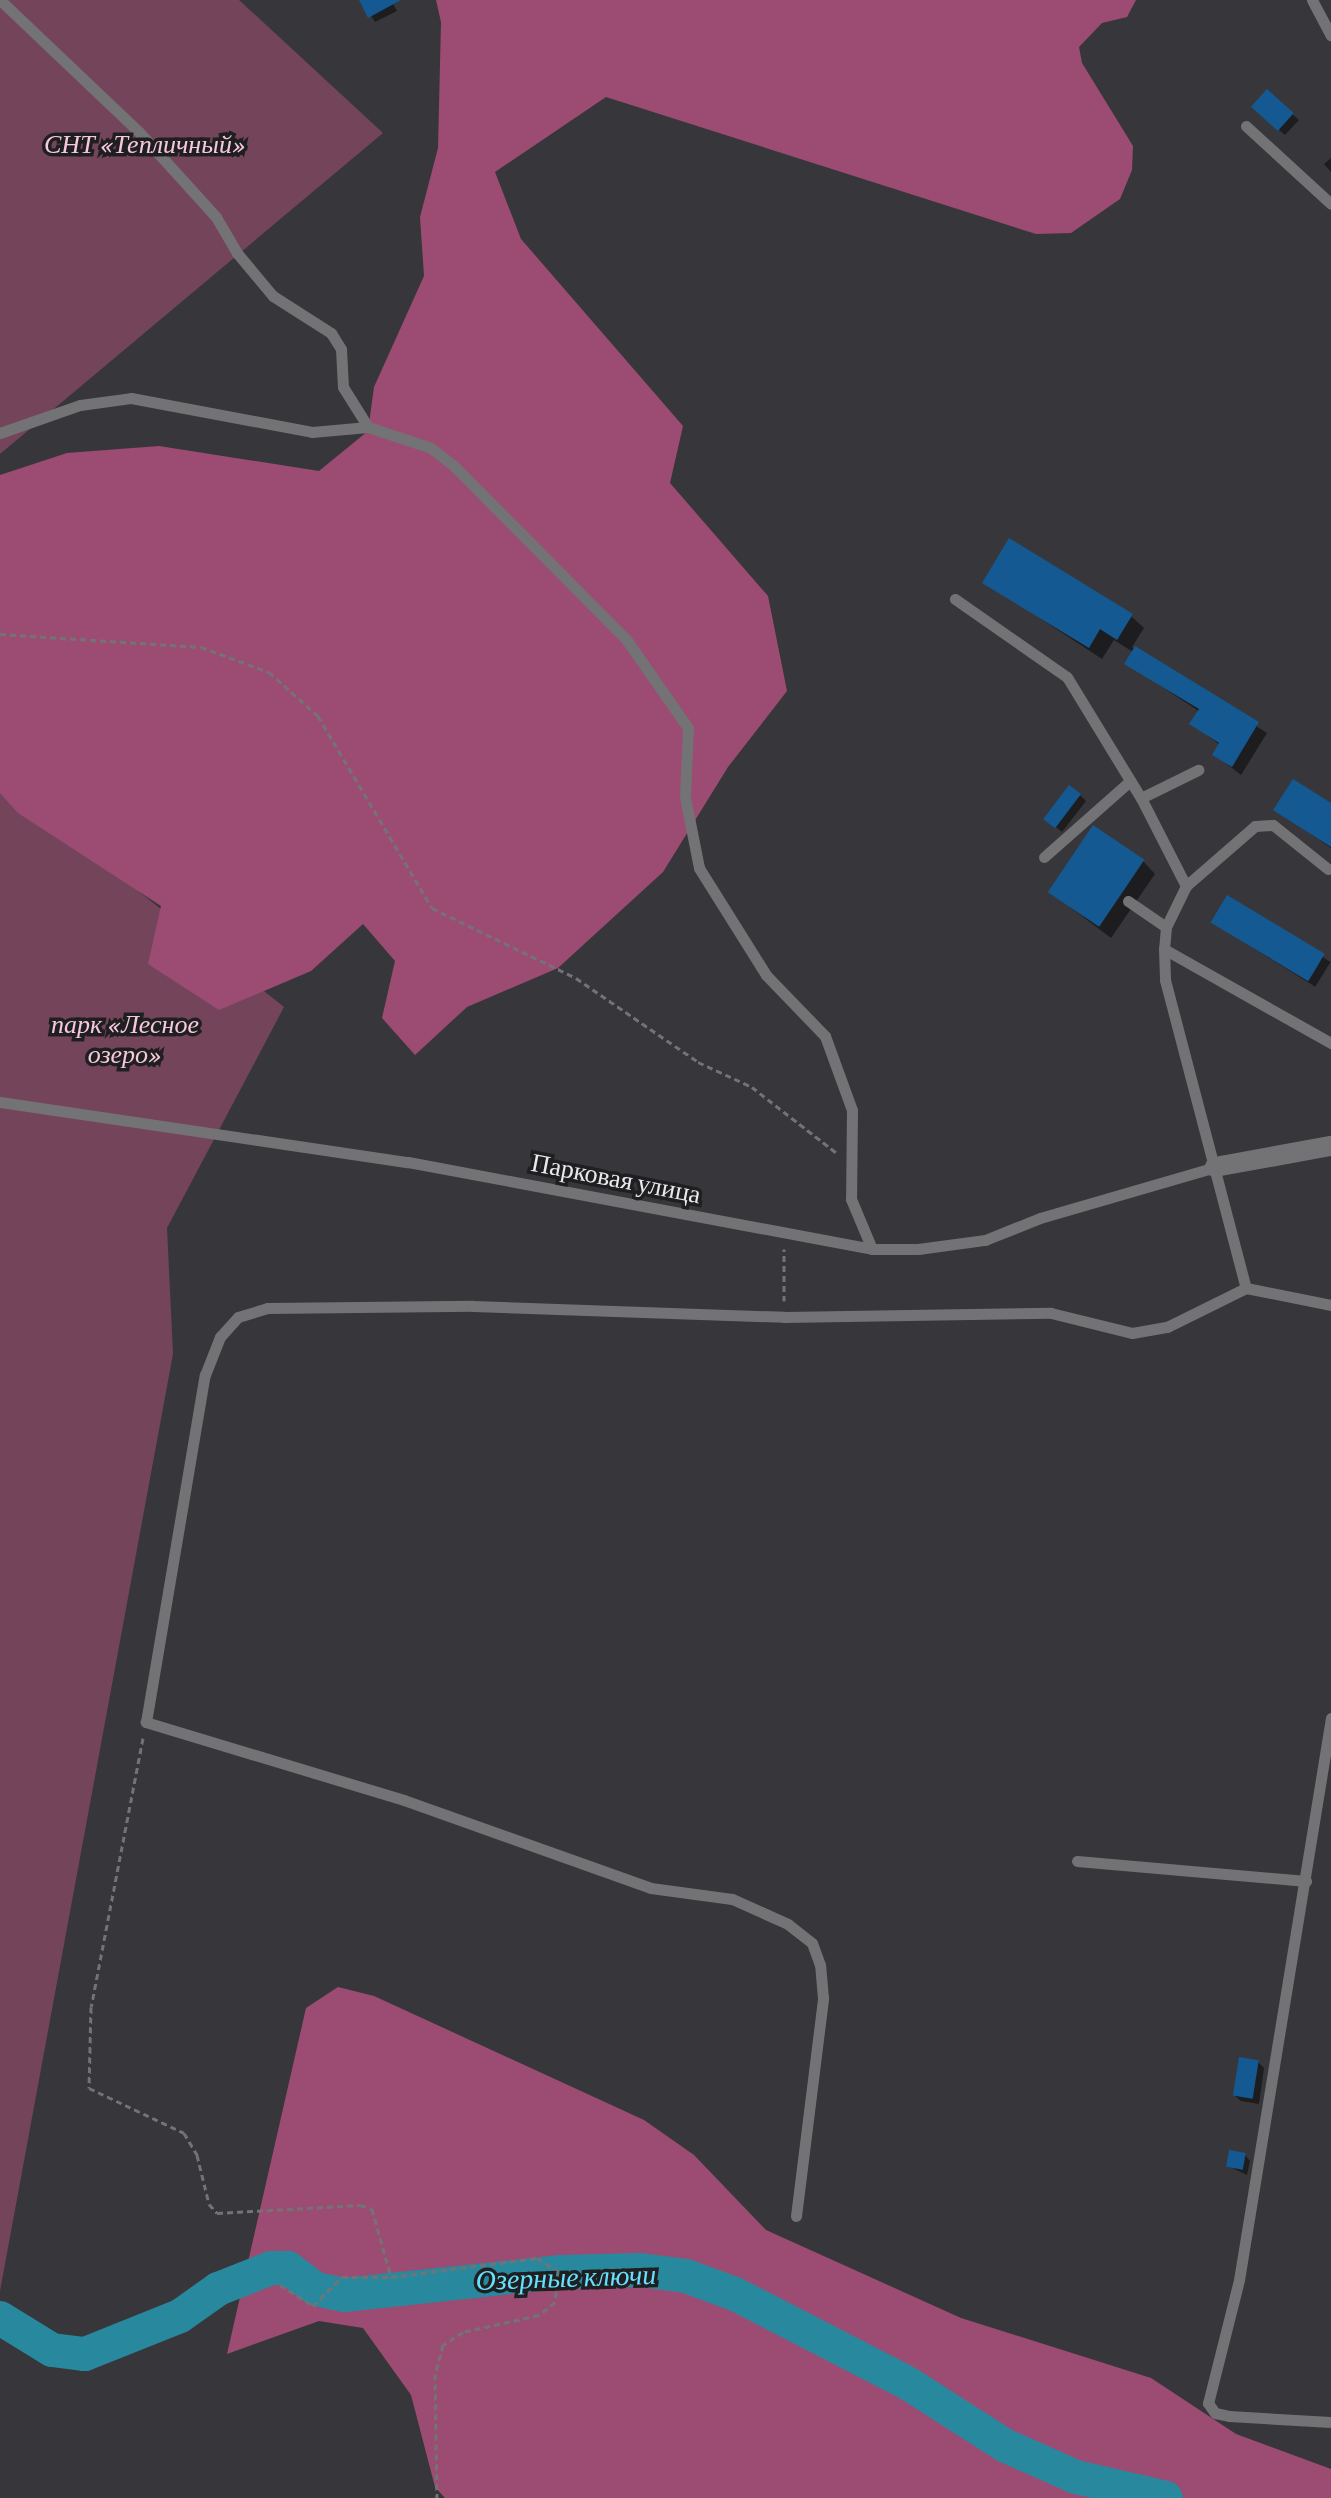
<!DOCTYPE html>
<html>
<head>
<meta charset="utf-8">
<style>
  body { margin:0 }
  #map { position:relative; width:1331px; height:2498px; overflow:hidden; background:#37373b; font-family:"Crimson Pro",serif }
  div>[style] { position:absolute }
  .green>* { inset:0; background:#74455a }
  .forest>* { inset:0; background:#9c4c72 }
  .shadow>* { inset:0; background:#0007; transform-origin:0 0 }
  .river>* { height:34px; margin:-17px; padding:0 17px; transform-origin:17px; border-radius:17px; background:#28899e }
  .building>* { inset:0; background:#155992; transform-origin:0 0 }
  .path>* { height:3px; margin-top:-1.5px; transform-origin:0; background:repeating-linear-gradient(90deg,#737376 0 6px,transparent 0 10px) }
  .lane>* { height:11px; margin:-5.5px; padding:0 5.5px; transform-origin:5.5px; border-radius:5.5px; background:#737274 }
  .street>* { height:20px; margin:-10px; padding:0 10px; transform-origin:10px; border-radius:10px; background:#737274 }
  span { translate:-50% -50%; white-space:nowrap; text-align:center; line-height:1.15; -webkit-text-stroke:7px #1f1f21; paint-order:stroke }
  .park-label { font-size:26px; color:#f7c8db; font-style:italic }
  .street-label { font-size:26px; color:#e8e9eb }
  .water-label { font-size:28px; color:#66e1fd; font-style:italic }
</style>
</head>
<body>
<div id="map">
  <div class="green">
    <div style="clip-path:polygon(0 0,239px 0,383px 133px,0 454px)"></div>
    <div style="clip-path:polygon(0 781px,284px 1007px,167px 1228px,173px 1354px,0 2291px)"></div>
  </div>
  <div class="forest">
    <div style="clip-path:polygon(436px 0,1136px 0,1127px 17px,1102px 23px,1079px 47px,1082px 63px,1133px 146px,1132px 170px,1120px 199px,1071px 233px,1036px 234px,606px 97px,495px 172px,521px 239px,683px 426px,670px 483px,768px 596px,787px 691px,728px 767px,663px 872px,558px 968px,467px 1007px,415px 1055px,382px 1018px,395px 961px,363px 924px,311px 971px,219px 1010px,148px 964px,161px 906px,18px 813px,0 793px,0 475px,67px 453px,159px 446px,319px 471px,368px 431px,374px 387px,424px 276px,420px 217px,438px 148px,441px 22px)"></div>
    <div style="clip-path:polygon(338px 1987px,374px 1996px,644px 2120px,694px 2155px,766px 2230px,961px 2318px,1151px 2378px,1236px 2434px,1331px 2469px,1331px 2498px,445px 2498px,435px 2487px,411px 2395px,363px 2328px,319px 2321px,227px 2354px,306px 2008px)"></div>
  </div>
  <div class="shadow">
    <div style="clip-path:polygon(361px 0,391px 0,397px 11px,375px 22px)"></div>
    <div style="clip-path:polygon(1267px 92px,1299px 120px,1285px 135px,1260px 113px)"></div>
    <div style="clip-path:polygon(1331px 158px,1331px 172px,1324px 164px)"></div>
    <div style="clip-path:polygon(985px 582px,1131px 616px,1144px 628px,1132px 647px,1267px 733px,1241px 775px,1214px 754px,1220px 745px,1192px 724px,1200px 712px,1126px 663px,1133px 652px,1114px 640px,1102px 659px)"></div>
    <div style="clip-path:polygon(1080px 795px,1086px 801px,1062px 832px,1052px 824px)"></div>
    <div style="clip-path:polygon(1331px 805px,1331px 848px,1276px 810px)"></div>
    <div style="clip-path:polygon(1143px 861px,1155px 874px,1111px 938px,1050px 892px)"></div>
    <div style="left:1228px;top:898px;width:121px;height:29px;rotate:32deg"></div>
    <div style="clip-path:polygon(1258px 2062px,1264px 2068px,1259px 2104px,1241px 2101px,1235px 2096px)"></div>
    <div style="clip-path:polygon(1245px 2155px,1250px 2161px,1247px 2175px,1228px 2166px)"></div>
  </div>
  <div class="river">
    <div style="left:0;top:2318px;width:61px;rotate:31.6deg"></div>
    <div style="left:52px;top:2350px;width:33px;rotate:7deg"></div>
    <div style="left:85px;top:2354px;width:102px;rotate:-21.8deg"></div>
    <div style="left:180px;top:2316px;width:47px;rotate:-35.4deg"></div>
    <div style="left:218px;top:2289px;width:57px;rotate:-21.6deg"></div>
    <div style="left:271px;top:2268px;width:17px"></div>
    <div style="left:288px;top:2268px;width:35px;rotate:37deg"></div>
    <div style="left:316px;top:2289px;width:29px;rotate:12deg"></div>
    <div style="left:344px;top:2295px;width:216px;rotate:-6.1deg"></div>
    <div style="left:559px;top:2272px;width:81px;rotate:-1.4deg"></div>
    <div style="left:640px;top:2270px;width:46px;rotate:7.4deg"></div>
    <div style="left:686px;top:2276px;width:52px;rotate:20.2deg"></div>
    <div style="left:735px;top:2294px;width:196px;rotate:27.3deg"></div>
    <div style="left:909px;top:2384px;width:115px;rotate:32.6deg"></div>
    <div style="left:1006px;top:2446px;width:77px;rotate:23.9deg"></div>
    <div style="left:1076px;top:2477px;width:92px;rotate:13.1deg"></div>
  </div>
  <div class="building">
    <div style="clip-path:polygon(359px 0,401px 0,368px 18px)"></div>
    <div style="left:1267px;top:89px;width:36px;height:24px;rotate:42deg"></div>
    <div style="clip-path:polygon(1009px 538px,1133px 614px,1117px 640px,1100px 629px,1089px 648px,982px 583px)"></div>
    <div style="clip-path:polygon(1135px 646px,1259px 722px,1232px 767px,1212px 755px,1219px 743px,1189px 724px,1199px 709px,1124px 664px)"></div>
    <div style="clip-path:polygon(1293px 779px,1331px 803px,1331px 847px,1273px 810px)"></div>
    <div style="left:1069px;top:785px;width:15px;height:43px;rotate:37deg"></div>
    <div style="left:1093px;top:825px;width:62px;height:81px;rotate:34deg"></div>
    <div style="left:1227px;top:895px;width:114px;height:32px;rotate:31deg"></div>
    <div style="left:1239px;top:2057px;width:20px;height:39px;rotate:9deg"></div>
    <div style="left:1229px;top:2150px;width:17px;height:17px;rotate:10deg"></div>
  </div>
  <div class="path">
    <div style="left:0;top:634px;width:201px;rotate:3.7deg"></div>
    <div style="left:201px;top:647px;width:72px;rotate:20.2deg"></div>
    <div style="left:269px;top:672px;width:66px;rotate:41.9deg"></div>
    <div style="left:318px;top:716px;width:223px;rotate:59.3deg"></div>
    <div style="left:432px;top:908px;width:160px;rotate:25.9deg"></div>
    <div style="left:576px;top:978px;width:148px;rotate:34.5deg"></div>
    <div style="left:698px;top:1062px;width:60px;rotate:24.8deg"></div>
    <div style="left:752px;top:1087px;width:109px;rotate:37.9deg"></div>
    <div style="left:784px;top:1301px;width:52px;rotate:-90deg"></div>
    <div style="left:143px;top:1738px;width:274px;rotate:100.9deg"></div>
    <div style="left:91px;top:2007px;width:81px;rotate:91.4deg"></div>
    <div style="left:89px;top:2088px;width:105px;rotate:25.3deg"></div>
    <div style="left:184px;top:2133px;width:26px;rotate:59deg"></div>
    <div style="left:197px;top:2155px;width:50px;rotate:76.2deg"></div>
    <div style="left:209px;top:2204px;width:12px;rotate:48deg"></div>
    <div style="left:217px;top:2213px;width:143px;rotate:-3.2deg"></div>
    <div style="left:360px;top:2205px;width:13px;rotate:18deg"></div>
    <div style="left:372px;top:2209px;width:71px;rotate:74.4deg"></div>
    <div style="left:391px;top:2277px;width:147px;rotate:-7.4deg"></div>
    <div style="left:537px;top:2258px;width:26px;rotate:32deg"></div>
    <div style="left:559px;top:2272px;width:30px;rotate:98deg"></div>
    <div style="left:555px;top:2302px;width:21px;rotate:141deg"></div>
    <div style="left:539px;top:2315px;width:78px;rotate:167.4deg"></div>
    <div style="left:463px;top:2332px;width:24px;rotate:147deg"></div>
    <div style="left:443px;top:2345px;width:30px;rotate:105deg"></div>
    <div style="left:435px;top:2374px;width:124px;rotate:89.1deg"></div>
    <div style="left:280px;top:2285px;width:39px;rotate:32deg"></div>
    <div style="left:313px;top:2306px;width:41px;rotate:-45deg"></div>
    <div style="left:342px;top:2277px;width:49px"></div>
  </div>
  <div class="lane">
    <div style="left:0;top:0;width:192px;rotate:43.5deg"></div>
    <div style="left:139px;top:132px;width:115px;rotate:47.8deg"></div>
    <div style="left:216px;top:217px;width:42px;rotate:59.7deg"></div>
    <div style="left:237px;top:253px;width:56px;rotate:50.1deg"></div>
    <div style="left:273px;top:296px;width:69px;rotate:32.5deg"></div>
    <div style="left:331px;top:333px;width:19px;rotate:58deg"></div>
    <div style="left:341px;top:349px;width:38px;rotate:87deg"></div>
    <div style="left:343px;top:387px;width:47px;rotate:58deg"></div>
    <div style="left:1312px;top:0;width:40px;rotate:62deg"></div>
    <div style="left:1246px;top:126px;width:115px;rotate:42.5deg"></div>
    <div style="left:0;top:433px;width:85px;rotate:-19.3deg"></div>
    <div style="left:80px;top:405px;width:51px;rotate:-7.8deg"></div>
    <div style="left:131px;top:398px;width:184px;rotate:10.6deg"></div>
    <div style="left:312px;top:432px;width:56px;rotate:-5.1deg"></div>
    <div style="left:368px;top:427px;width:66px;rotate:18.4deg"></div>
    <div style="left:431px;top:448px;width:28px;rotate:38deg"></div>
    <div style="left:453px;top:465px;width:245px;rotate:45.2deg"></div>
    <div style="left:626px;top:639px;width:108px;rotate:55.1deg"></div>
    <div style="left:688px;top:728px;width:69px;rotate:92.5deg"></div>
    <div style="left:685px;top:797px;width:72px;rotate:78.8deg"></div>
    <div style="left:699px;top:868px;width:126px;rotate:57.9deg"></div>
    <div style="left:766px;top:975px;width:85px;rotate:46deg"></div>
    <div style="left:825px;top:1036px;width:79px;rotate:70deg"></div>
    <div style="left:852px;top:1110px;width:89px;rotate:90.6deg"></div>
    <div style="left:851px;top:1199px;width:54px;rotate:67.2deg"></div>
    <div style="left:955px;top:599px;width:136px;rotate:34.9deg"></div>
    <div style="left:1067px;top:677px;width:142px;rotate:58.6deg"></div>
    <div style="left:1141px;top:798px;width:99px;rotate:62.9deg"></div>
    <div style="left:1141px;top:798px;width:64px;rotate:-26.2deg"></div>
    <div style="left:1044px;top:857px;width:115px;rotate:-41.5deg"></div>
    <div style="left:1328px;top:869px;width:70px;rotate:-141.3deg"></div>
    <div style="left:1273px;top:825px;width:18px;rotate:177deg"></div>
    <div style="left:1255px;top:826px;width:91px;rotate:139deg"></div>
    <div style="left:1186px;top:886px;width:46px;rotate:116deg"></div>
    <div style="left:1166px;top:927px;width:22px;rotate:95deg"></div>
    <div style="left:1164px;top:949px;width:31px;rotate:88deg"></div>
    <div style="left:1165px;top:980px;width:318px;rotate:75.3deg"></div>
    <div style="left:1246px;top:1288px;width:87px;rotate:11.3deg"></div>
    <div style="left:1128px;top:901px;width:46px;rotate:34.4deg"></div>
    <div style="left:1164px;top:949px;width:192px;rotate:29.4deg"></div>
    <div style="left:0;top:1102px;width:412px;rotate:8.4deg"></div>
    <div style="left:408px;top:1162px;width:472px;rotate:10.6deg"></div>
    <div style="left:872px;top:1249px;width:46px"></div>
    <div style="left:918px;top:1249px;width:68px;rotate:-7.7deg"></div>
    <div style="left:985px;top:1240px;width:59px;rotate:-21.8deg"></div>
    <div style="left:1040px;top:1218px;width:182px;rotate:-16.2deg"></div>
    <div style="left:1331px;top:1718px;width:569px;rotate:99.3deg"></div>
    <div style="left:1239px;top:2280px;width:127px;rotate:104.1deg"></div>
    <div style="left:1208px;top:2403px;width:12px;rotate:55deg"></div>
    <div style="left:1215px;top:2413px;width:14px;rotate:12deg"></div>
    <div style="left:1229px;top:2416px;width:102px;rotate:3.4deg"></div>
    <div style="left:1077px;top:1861px;width:230px;rotate:5deg"></div>
    <div style="left:796px;top:2216px;width:220px;rotate:-82.9deg"></div>
    <div style="left:823px;top:1998px;width:33px;rotate:-95deg"></div>
    <div style="left:820px;top:1965px;width:23px;rotate:-110deg"></div>
    <div style="left:812px;top:1943px;width:31px;rotate:-142deg"></div>
    <div style="left:788px;top:1924px;width:61px;rotate:-155.9deg"></div>
    <div style="left:732px;top:1899px;width:82px;rotate:-172.3deg"></div>
    <div style="left:651px;top:1888px;width:262px;rotate:-160.4deg"></div>
    <div style="left:404px;top:1800px;width:270px;rotate:-163.2deg"></div>
    <div style="left:146px;top:1722px;width:352px;rotate:-80.4deg"></div>
    <div style="left:205px;top:1375px;width:41px;rotate:-68.5deg"></div>
    <div style="left:220px;top:1337px;width:27px;rotate:-48deg"></div>
    <div style="left:238px;top:1317px;width:30px;rotate:-17deg"></div>
    <div style="left:267px;top:1308px;width:206px;rotate:-0.6deg"></div>
    <div style="left:473px;top:1306px;width:311px;rotate:2deg"></div>
    <div style="left:784px;top:1317px;width:267px;rotate:-0.9deg"></div>
    <div style="left:1051px;top:1313px;width:83px;rotate:13.9deg"></div>
    <div style="left:1132px;top:1333px;width:36px;rotate:-10deg"></div>
    <div style="left:1167px;top:1327px;width:88px;rotate:-26.3deg"></div>
  </div>
  <div class="street">
    <div style="left:1215px;top:1167px;width:118px;rotate:-10.3deg"></div>
  </div>
  <div class="park-label">
    <span style="left:145px;top:145px">СНТ «Тепличный»</span>
    <span style="left:125px;top:1040px">парк «Лесное<br>озеро»</span>
  </div>
  <div class="street-label">
    <span style="left:616px;top:1179px;rotate:11deg">Парковая улица</span>
  </div>
  <div class="water-label">
    <span style="left:566px;top:2278px;rotate:-2deg">Озерные ключи</span>
  </div>
</div>
</body>
</html>
